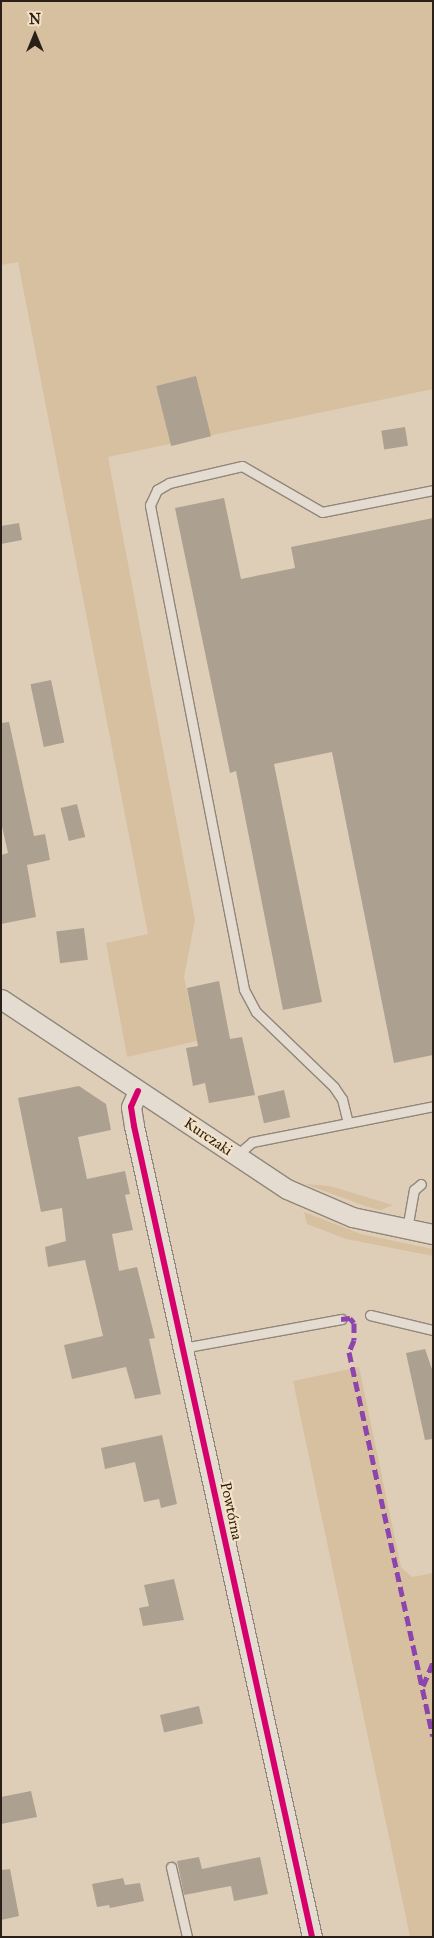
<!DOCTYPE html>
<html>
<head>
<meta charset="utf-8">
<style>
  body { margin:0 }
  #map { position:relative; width:434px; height:1938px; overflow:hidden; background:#dfceb7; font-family:"IM FELL Great Primer",serif }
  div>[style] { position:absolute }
  .green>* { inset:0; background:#d6c0a0 }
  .building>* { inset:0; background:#aca090; transform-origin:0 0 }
  .roads { filter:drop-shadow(1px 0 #918679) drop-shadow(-1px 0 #918679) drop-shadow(0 1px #918679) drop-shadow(0 -1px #918679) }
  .service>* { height:9px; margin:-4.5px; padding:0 4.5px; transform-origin:4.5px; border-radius:4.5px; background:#e4dcd0 }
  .minor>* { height:19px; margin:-9.5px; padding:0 9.5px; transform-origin:9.5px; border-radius:9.5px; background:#e4dcd0 }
  .quiet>* { height:5px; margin-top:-2.5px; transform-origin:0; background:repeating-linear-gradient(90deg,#8e44ad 0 10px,transparent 0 15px) }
  .cycleway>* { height:6px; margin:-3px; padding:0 3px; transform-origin:3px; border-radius:3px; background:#d6006c }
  span { translate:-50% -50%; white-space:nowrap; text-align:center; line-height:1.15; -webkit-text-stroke:4.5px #f5e2c5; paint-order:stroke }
  .street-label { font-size:15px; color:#2a2018 }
  .frame { position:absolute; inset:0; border:2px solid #2a2018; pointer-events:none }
  .north { position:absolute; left:10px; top:10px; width:50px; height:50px; -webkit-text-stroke:4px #f5e2c5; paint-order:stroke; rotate:0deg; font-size:14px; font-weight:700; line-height:20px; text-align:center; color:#2a2018 }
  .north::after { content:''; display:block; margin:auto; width:18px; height:22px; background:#2a2018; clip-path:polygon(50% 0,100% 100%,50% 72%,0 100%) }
</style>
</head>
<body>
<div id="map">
  <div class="green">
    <div style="clip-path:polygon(1px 1px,433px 1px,433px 389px,108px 457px,195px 920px,184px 977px,197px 1041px,127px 1057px,106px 943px,148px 934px,18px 262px,1px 265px)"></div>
    <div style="clip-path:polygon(305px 1184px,330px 1186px,393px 1205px,381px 1210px,371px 1208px)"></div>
    <div style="clip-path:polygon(304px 1212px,361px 1234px,433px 1249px,433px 1256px,346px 1239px,307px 1224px)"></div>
    <div style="clip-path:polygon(359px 1367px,401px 1567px,412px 1577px,433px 1573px,433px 1937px,410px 1937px,293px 1381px)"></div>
  </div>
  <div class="building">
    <div style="left:196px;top:376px;width:62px;height:41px;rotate:76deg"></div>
    <div style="left:405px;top:427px;width:19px;height:24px;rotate:81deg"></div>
    <div style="clip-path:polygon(224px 498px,241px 579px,295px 568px,291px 547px,433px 518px,433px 1055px,394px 1063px,332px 752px,274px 764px,322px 1002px,283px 1010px,236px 771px,230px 773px,175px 508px)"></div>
    <div style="clip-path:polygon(19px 523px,22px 540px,1px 544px,1px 526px)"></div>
    <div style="left:51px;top:680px;width:64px;height:21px;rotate:78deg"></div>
    <div style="clip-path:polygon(9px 722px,34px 836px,45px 834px,50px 860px,27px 865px,36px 917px,1px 924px,1px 855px,8px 853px,1px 822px,1px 723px)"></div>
    <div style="left:77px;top:804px;width:34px;height:17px;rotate:76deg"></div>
    <div style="left:84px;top:928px;width:32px;height:28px;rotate:83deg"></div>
    <div style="clip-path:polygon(219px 981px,230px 1039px,242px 1037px,255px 1095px,209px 1103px,205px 1083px,193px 1086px,186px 1048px,198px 1046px,187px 988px)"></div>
    <div style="clip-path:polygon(79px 1086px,106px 1104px,111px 1130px,78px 1137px,87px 1179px,125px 1171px,130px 1194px,125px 1195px,133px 1230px,112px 1234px,119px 1271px,137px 1267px,155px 1338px,149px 1339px,161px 1394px,135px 1399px,126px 1367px,72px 1379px,64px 1345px,103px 1336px,85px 1260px,48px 1267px,45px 1247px,66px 1241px,62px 1208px,41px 1212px,18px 1098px)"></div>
    <div style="left:284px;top:1090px;width:28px;height:27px;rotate:77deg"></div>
    <div style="clip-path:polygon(425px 1349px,433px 1372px,433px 1439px,425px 1440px,406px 1353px)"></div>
    <div style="clip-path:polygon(162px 1435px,177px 1504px,161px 1508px,159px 1499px,144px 1502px,135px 1462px,105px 1469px,101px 1448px)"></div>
    <div style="clip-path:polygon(174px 1579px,184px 1620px,143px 1626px,139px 1608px,149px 1606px,144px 1585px)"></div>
    <div style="left:199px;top:1706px;width:18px;height:40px;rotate:77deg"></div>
    <div style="clip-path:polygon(31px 1791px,37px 1817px,1px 1824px,1px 1797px)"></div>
    <div style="clip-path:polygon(199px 1857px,202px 1869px,260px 1857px,268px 1894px,234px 1901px,231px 1886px,184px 1895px,177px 1861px)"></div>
    <div style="clip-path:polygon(10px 1869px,19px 1916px,1px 1920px,1px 1870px)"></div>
    <div style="clip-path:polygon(123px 1878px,125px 1885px,140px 1883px,144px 1901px,110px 1908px,109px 1905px,97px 1907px,92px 1884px)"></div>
  </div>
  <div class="roads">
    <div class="service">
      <div style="left:348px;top:1123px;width:25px;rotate:-104deg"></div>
      <div style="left:342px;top:1099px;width:14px;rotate:-124deg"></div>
      <div style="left:334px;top:1087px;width:108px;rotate:-136.1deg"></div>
      <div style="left:256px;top:1012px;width:26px;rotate:-118deg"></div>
      <div style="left:244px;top:989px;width:493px;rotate:-101deg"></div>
      <div style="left:150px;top:505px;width:17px;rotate:-65deg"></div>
      <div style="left:157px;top:490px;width:14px;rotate:-30deg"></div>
      <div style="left:169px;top:483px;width:75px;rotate:-13.1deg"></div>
      <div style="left:242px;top:466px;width:92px;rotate:29.9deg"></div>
      <div style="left:322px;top:512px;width:113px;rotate:-11.2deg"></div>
      <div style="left:236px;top:1156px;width:21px;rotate:-41deg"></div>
      <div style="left:252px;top:1142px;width:185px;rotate:-11.2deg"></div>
      <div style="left:407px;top:1229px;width:40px;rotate:-80deg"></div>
      <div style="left:414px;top:1190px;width:9px;rotate:-41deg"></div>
      <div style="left:370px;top:1315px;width:65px;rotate:13.4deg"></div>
      <div style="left:182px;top:1348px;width:162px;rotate:-10.3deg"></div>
      <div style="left:171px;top:1867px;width:72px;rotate:77.1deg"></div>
    </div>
    <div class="minor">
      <div style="left:1px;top:999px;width:343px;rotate:33.6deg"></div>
      <div style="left:287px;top:1189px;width:71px;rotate:23.3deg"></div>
      <div style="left:352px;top:1217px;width:83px;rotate:11.9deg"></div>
      <div style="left:138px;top:1091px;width:17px;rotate:114deg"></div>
      <div style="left:131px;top:1107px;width:19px;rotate:81deg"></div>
      <div style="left:134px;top:1126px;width:830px;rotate:77.62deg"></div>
    </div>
  </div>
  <div class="quiet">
    <div style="left:341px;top:1319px;width:9px;rotate:-6deg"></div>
    <div style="left:350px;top:1318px;width:6px;rotate:51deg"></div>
    <div style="left:354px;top:1323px;width:17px;rotate:90deg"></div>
    <div style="left:354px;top:1340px;width:13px;rotate:113deg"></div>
    <div style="left:349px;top:1352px;width:393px;rotate:77.7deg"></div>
    <div style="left:423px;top:1686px;width:26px;rotate:-67deg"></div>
  </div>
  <div class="cycleway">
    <div style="left:138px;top:1091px;width:17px;rotate:114deg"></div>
    <div style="left:131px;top:1107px;width:19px;rotate:81deg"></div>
    <div style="left:134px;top:1126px;width:830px;rotate:77.62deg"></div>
  </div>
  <div class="street-label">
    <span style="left:208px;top:1137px;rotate:34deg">Kurczaki</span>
    <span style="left:231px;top:1511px;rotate:78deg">Powtórna</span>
  </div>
  <div class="frame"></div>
  <div class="north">N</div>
</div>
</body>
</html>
